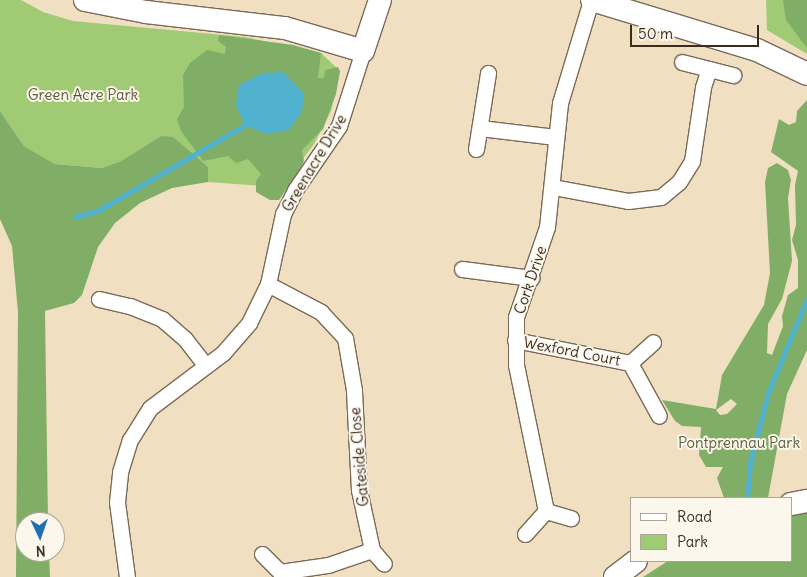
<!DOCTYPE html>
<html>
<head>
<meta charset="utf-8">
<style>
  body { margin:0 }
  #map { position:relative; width:807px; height:577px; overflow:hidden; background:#f0e0c1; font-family:Delius,sans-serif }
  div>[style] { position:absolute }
  .green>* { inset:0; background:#a1ca75 }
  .forest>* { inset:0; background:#80ae66 }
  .water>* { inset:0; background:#51b2cf }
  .stream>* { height:5px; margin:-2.5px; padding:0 2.5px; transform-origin:2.5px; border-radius:2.5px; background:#51b2cf }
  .roads { filter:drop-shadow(1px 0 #7a6a57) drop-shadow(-1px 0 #7a6a57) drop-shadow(0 1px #7a6a57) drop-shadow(0 -1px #7a6a57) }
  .street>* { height:15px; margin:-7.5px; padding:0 7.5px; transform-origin:7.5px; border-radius:7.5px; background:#fff }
  .secondary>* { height:22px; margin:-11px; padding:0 11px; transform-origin:11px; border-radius:11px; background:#fff }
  span { translate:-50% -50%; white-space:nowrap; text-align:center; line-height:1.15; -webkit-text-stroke:4px #fbf7ec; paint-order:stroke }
  .park-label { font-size:15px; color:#5a5a38 }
  .street-label { font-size:15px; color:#3b2a1e }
  .legend { position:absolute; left:630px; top:497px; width:162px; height:65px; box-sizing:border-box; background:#fbf7ec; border:1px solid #aea59a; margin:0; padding:6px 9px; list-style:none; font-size:15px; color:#3b2a1e }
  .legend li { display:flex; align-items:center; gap:10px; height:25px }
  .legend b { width:25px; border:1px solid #aea59a }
  .north { position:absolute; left:15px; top:512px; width:50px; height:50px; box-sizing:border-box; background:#fbf7ec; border:1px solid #aea59a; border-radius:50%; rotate:177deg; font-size:14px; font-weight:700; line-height:20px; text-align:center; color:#3b2a1e }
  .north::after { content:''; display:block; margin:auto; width:18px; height:22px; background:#1f6fb2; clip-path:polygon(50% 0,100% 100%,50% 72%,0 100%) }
  .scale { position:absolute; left:630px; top:25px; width:129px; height:22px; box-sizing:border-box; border:2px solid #3b2a1e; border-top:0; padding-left:6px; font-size:15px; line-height:18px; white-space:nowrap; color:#3b2a1e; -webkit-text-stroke:4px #fbf7ec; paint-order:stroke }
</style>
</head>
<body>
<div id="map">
  <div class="green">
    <div style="clip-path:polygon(0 0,21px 0,43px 12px,73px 21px,245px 37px,321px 53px,340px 71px,331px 111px,314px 144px,289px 177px,263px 186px,208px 182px,208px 167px,161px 136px,121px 161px,102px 168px,55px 164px,24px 146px,0 111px)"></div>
    <div style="clip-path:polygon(766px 0,807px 0,807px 54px,767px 30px)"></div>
  </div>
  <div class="forest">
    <div style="clip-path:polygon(783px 0,807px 0,807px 48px,786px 20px)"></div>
    <div style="clip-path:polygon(219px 35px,293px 45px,321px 53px,318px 78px,324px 78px,325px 70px,338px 67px,340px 71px,336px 94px,323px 129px,302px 150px,304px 161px,300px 169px,279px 200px,270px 200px,256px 192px,256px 181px,261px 174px,248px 159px,236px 163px,228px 156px,203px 161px,181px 131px,177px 119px,184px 107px,183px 75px,190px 63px,207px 50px,225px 54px,226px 47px,218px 41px)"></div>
    <div style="clip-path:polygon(evenodd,807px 100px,807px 350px,787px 394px,768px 498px,724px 498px,717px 478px,723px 467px,706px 467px,699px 455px,701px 427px,682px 426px,675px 421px,662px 400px,716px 409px,722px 375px,764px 305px,770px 273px,765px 182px,768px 168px,777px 163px,788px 170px,791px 180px,788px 198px,792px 261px,782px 299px,768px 324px,767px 353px,772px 355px,783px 326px,782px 316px,788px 295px,798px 288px,798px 260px,792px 240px,796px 225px,795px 185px,798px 171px,771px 152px,779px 119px,789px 125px,796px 122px,797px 111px,807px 100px,731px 399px,737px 404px,727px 414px,720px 415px,716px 410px,731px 399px)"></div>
    <div style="clip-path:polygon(0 111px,24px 146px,55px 164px,102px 168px,121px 161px,161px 136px,173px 137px,208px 167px,208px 182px,172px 188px,140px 203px,115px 223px,98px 247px,82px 295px,74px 303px,45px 311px,48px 522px,25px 522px,25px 552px,49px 552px,50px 577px,16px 577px,18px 312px,12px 246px,0 219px)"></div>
    <div style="clip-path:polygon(807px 510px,807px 577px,643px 577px,668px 561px,791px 561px,791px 514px)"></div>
  </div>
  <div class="water">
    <div style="clip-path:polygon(283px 72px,304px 94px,302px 111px,289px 130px,266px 134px,245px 125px,236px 106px,239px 85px,262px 73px)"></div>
  </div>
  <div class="stream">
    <div style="left:75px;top:217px;width:25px;rotate:-16deg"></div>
    <div style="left:99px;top:210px;width:169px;rotate:-30.2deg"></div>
    <div style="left:747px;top:498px;width:36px;rotate:-85deg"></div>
    <div style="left:750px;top:462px;width:71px;rotate:-75.4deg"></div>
    <div style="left:768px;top:393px;width:102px;rotate:-67.5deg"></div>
  </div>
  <div class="roads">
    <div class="street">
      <div style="left:682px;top:62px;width:53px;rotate:14.3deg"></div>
      <div style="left:480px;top:128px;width:76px;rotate:6.8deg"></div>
      <div style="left:476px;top:149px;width:77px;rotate:-81deg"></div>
      <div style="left:553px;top:187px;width:76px;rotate:10.6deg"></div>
      <div style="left:628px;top:201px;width:33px;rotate:-7deg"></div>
      <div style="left:661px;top:197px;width:23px;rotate:-40deg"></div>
      <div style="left:679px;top:182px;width:25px;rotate:-58deg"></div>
      <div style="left:692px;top:161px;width:75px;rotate:-81.5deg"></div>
      <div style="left:703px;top:87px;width:19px;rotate:-72deg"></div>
      <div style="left:462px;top:269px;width:70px;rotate:7.4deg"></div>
      <div style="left:99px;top:299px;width:32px;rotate:13deg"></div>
      <div style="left:130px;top:306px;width:35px;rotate:22deg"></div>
      <div style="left:162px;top:319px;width:30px;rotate:41deg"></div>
      <div style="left:185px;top:339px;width:34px;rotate:52deg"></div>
      <div style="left:515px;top:340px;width:117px;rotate:11.3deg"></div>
      <div style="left:630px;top:363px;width:60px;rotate:61.3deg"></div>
      <div style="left:630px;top:363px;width:31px;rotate:-42deg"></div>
      <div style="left:546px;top:511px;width:149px;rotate:-101.6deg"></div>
      <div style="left:516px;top:365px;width:48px;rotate:-90deg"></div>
      <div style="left:516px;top:317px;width:95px;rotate:-71deg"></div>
      <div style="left:547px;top:227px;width:125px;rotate:-84deg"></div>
      <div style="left:560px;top:103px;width:108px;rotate:-73.2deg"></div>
      <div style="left:525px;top:534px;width:31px;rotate:-48deg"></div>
      <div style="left:546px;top:511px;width:26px;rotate:16deg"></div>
      <div style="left:372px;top:550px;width:18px;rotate:49deg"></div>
      <div style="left:262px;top:554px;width:25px;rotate:45deg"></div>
      <div style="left:280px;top:572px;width:49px;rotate:-8.3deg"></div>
      <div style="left:328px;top:565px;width:46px;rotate:-18.8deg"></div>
      <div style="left:372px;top:550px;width:61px;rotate:-102.2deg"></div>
      <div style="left:359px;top:490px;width:100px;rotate:-92.9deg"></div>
      <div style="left:354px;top:390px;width:53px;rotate:-99.8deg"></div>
      <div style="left:345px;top:338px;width:35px;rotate:-133deg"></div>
      <div style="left:321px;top:312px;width:60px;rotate:-152.2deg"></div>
      <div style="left:127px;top:577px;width:76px;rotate:-97.6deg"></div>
      <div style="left:117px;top:502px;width:30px;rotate:-84deg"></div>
      <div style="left:120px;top:472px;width:34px;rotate:-73deg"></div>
      <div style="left:130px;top:440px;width:38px;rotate:-58deg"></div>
      <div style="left:150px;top:408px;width:91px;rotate:-37deg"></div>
      <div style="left:223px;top:353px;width:40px;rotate:-49deg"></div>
      <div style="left:249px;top:323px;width:43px;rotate:-64deg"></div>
      <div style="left:268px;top:284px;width:72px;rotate:-77.9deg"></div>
      <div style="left:283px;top:214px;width:27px;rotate:-63deg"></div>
      <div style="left:295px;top:190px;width:78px;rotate:-55.5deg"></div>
      <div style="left:339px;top:126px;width:79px;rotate:-72.3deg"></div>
    </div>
    <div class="secondary">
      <div style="left:85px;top:0;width:62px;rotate:11.1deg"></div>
      <div style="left:146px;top:12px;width:140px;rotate:6.6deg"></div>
      <div style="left:285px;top:28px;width:81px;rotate:16.4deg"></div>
      <div style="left:363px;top:51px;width:54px;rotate:-71.6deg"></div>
      <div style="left:592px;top:0;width:172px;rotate:16.9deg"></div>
      <div style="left:757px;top:50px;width:55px;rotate:25.6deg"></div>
      <div style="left:791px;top:504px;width:16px;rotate:-11deg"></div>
      <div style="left:615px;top:577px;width:26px;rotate:-37deg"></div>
    </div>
  </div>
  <div class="park-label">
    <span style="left:83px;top:95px">Green Acre Park</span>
    <span style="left:739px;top:443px">Pontprennau Park</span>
  </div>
  <div class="street-label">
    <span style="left:314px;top:163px;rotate:-59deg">Greenacre Drive</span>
    <span style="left:530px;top:280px;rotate:-71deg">Cork Drive</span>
    <span style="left:572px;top:351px;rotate:11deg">Wexford Court</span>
    <span style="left:359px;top:457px;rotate:-95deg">Gateside Close</span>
  </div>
  <ul class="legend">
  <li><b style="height:6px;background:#fff"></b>Road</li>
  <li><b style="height:14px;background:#a1ca75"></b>Park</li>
  </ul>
  <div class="north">N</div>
  <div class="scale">50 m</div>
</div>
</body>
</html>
